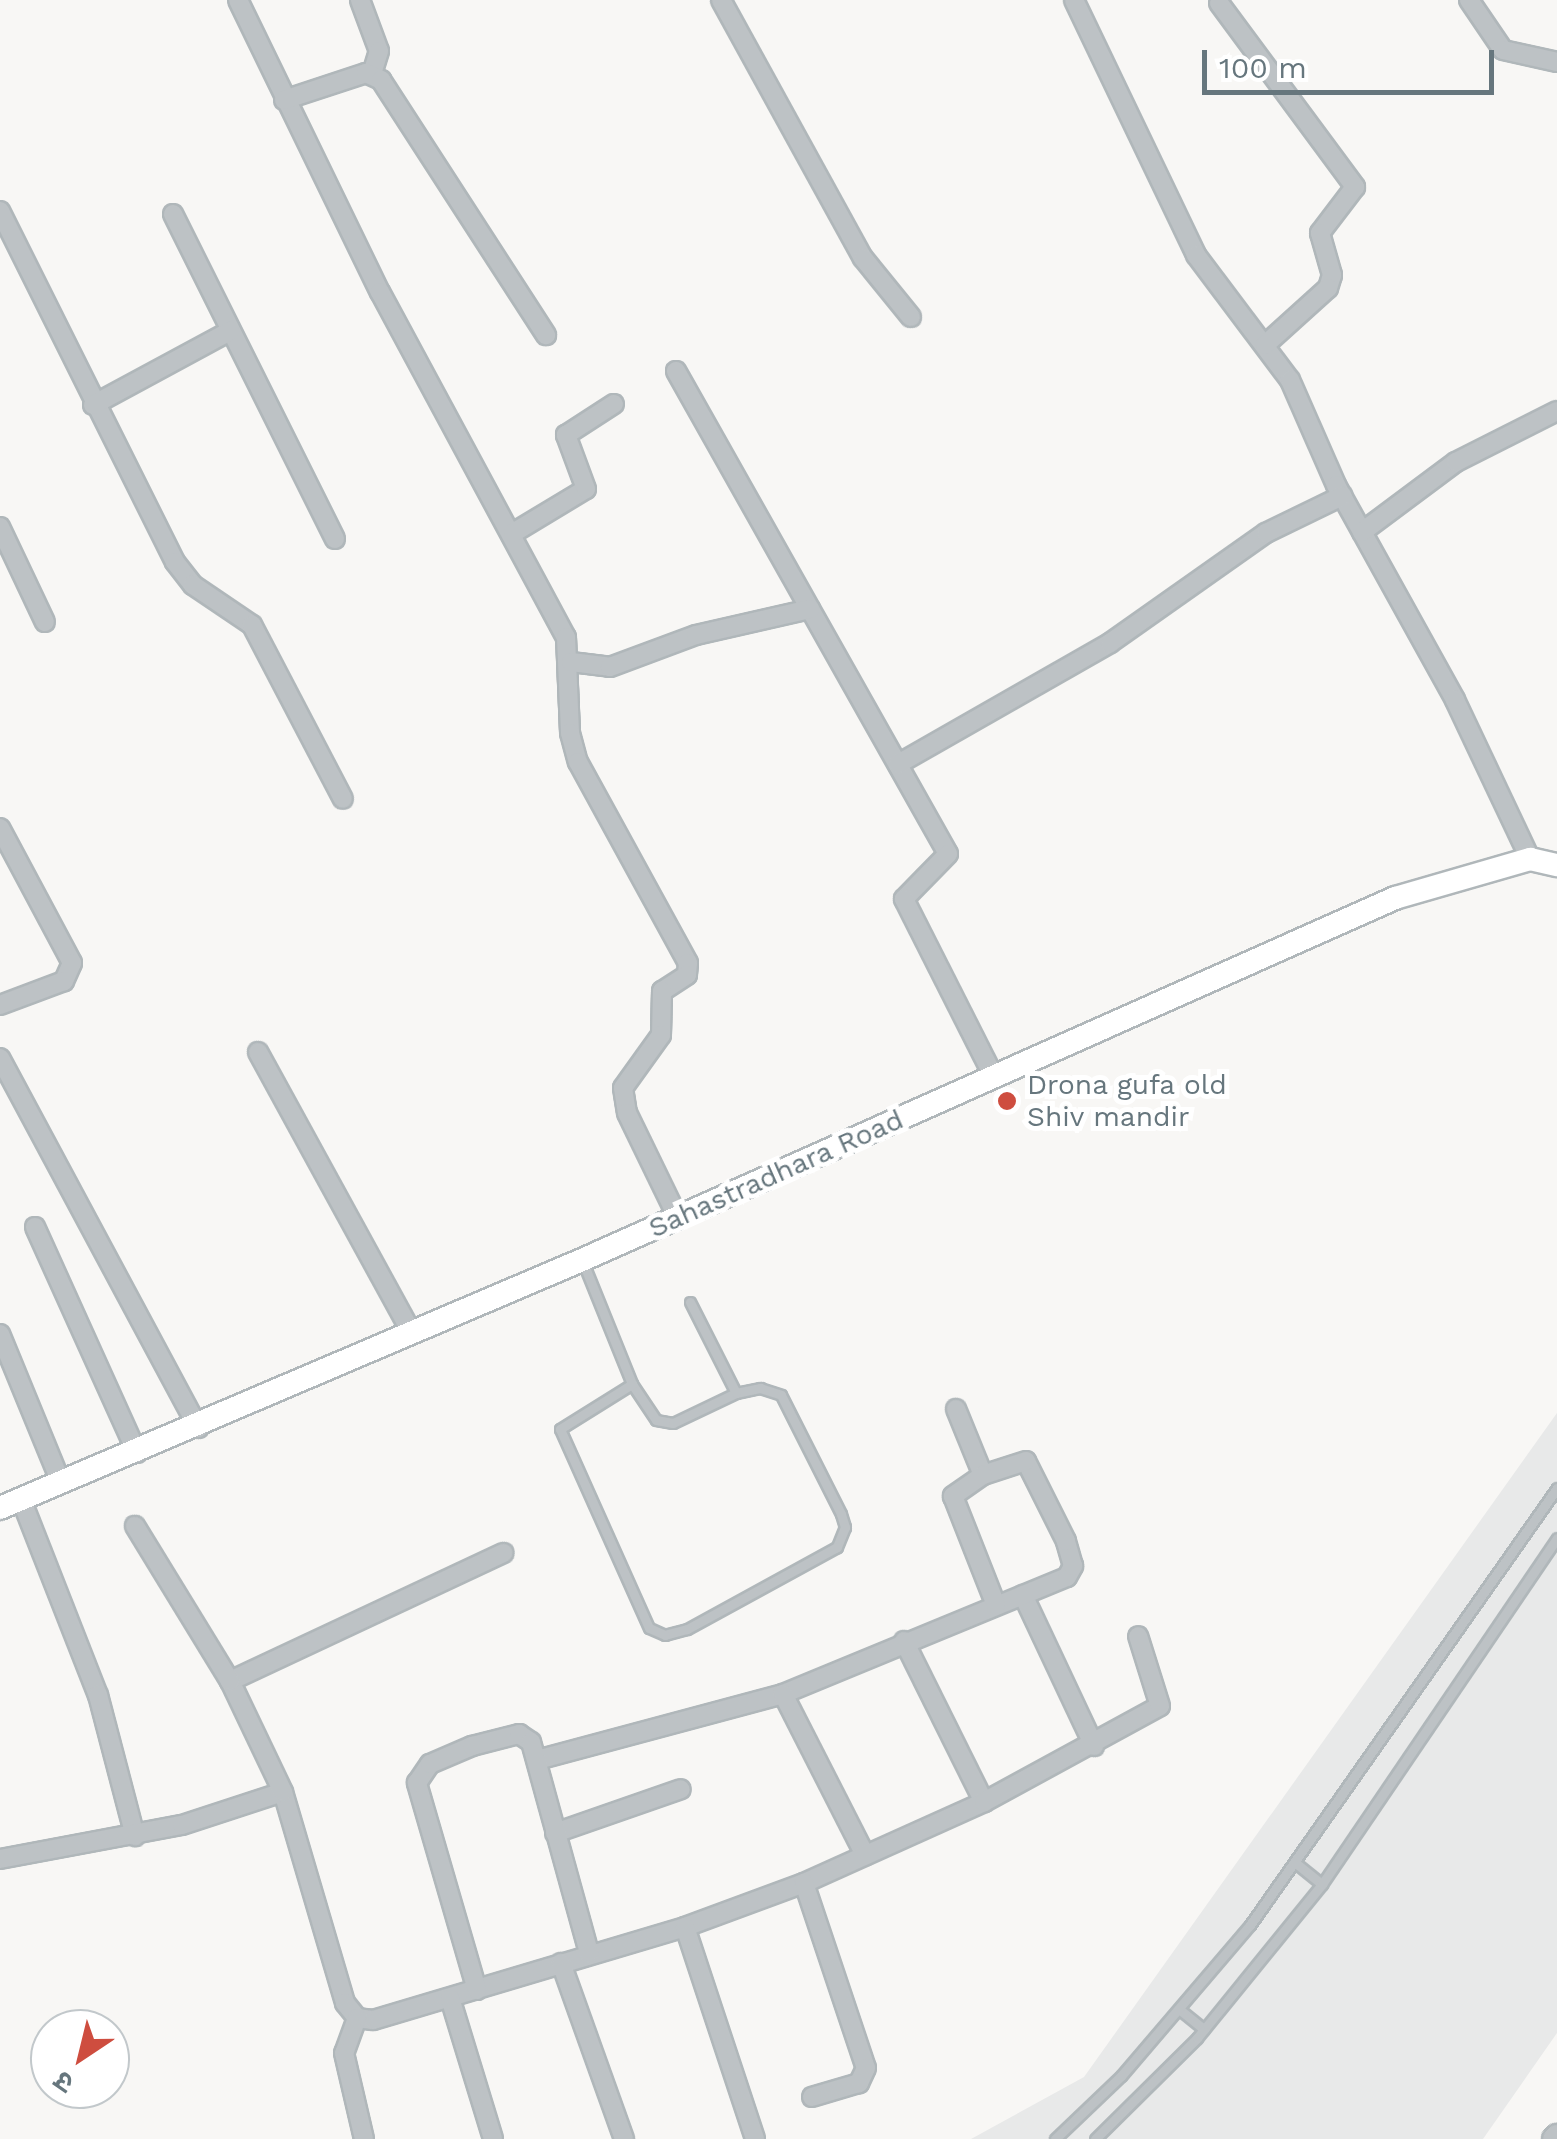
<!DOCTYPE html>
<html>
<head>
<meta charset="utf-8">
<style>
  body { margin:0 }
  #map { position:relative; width:1557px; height:2139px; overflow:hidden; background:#f8f7f5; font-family:"Work Sans","Noto Sans Devanagari",sans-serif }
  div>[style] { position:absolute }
  .built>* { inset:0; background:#e8e9e9 }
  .roads { filter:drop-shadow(2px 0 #b0b7ba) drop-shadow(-2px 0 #b0b7ba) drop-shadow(0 2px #b0b7ba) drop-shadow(0 -2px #b0b7ba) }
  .service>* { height:9px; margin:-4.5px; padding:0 4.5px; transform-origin:4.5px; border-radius:4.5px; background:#bdc2c5 }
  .minor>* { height:18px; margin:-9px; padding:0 9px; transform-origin:9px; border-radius:9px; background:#bdc2c5 }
  .tertiary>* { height:20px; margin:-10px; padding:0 10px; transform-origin:10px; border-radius:10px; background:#bdc2c5 }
  .secondary>* { height:22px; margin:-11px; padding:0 11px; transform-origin:11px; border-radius:11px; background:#fff }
  .dots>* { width:28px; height:28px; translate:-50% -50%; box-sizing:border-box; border:5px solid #fff; border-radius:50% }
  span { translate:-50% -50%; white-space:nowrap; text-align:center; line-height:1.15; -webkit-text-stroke:10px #fff; paint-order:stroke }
  .poi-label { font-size:28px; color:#66767d }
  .left { translate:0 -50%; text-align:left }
  .street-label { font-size:28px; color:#66767d }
  .north { position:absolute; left:30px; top:2009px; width:100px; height:100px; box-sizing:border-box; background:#fff; border:2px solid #c2c8cb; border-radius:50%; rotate:215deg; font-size:28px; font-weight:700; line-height:40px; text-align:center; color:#66767d }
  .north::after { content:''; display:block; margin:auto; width:35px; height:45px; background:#ce4d3f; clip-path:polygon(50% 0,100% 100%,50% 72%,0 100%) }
  .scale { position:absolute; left:1202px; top:50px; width:292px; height:45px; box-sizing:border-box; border:5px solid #66767d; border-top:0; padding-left:12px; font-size:30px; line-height:35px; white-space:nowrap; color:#66767d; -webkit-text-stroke:8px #fff; paint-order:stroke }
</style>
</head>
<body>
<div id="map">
  <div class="built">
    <div style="clip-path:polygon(1557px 1413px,1557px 2033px,1483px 2139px,971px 2139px,1084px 2077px)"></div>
  </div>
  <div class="roads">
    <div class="service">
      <div style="left:582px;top:1260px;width:134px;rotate:68deg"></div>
      <div style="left:632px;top:1384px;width:43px;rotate:56.3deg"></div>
      <div style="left:656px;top:1420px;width:17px;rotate:10deg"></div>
      <div style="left:673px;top:1423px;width:70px;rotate:-25.5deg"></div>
      <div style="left:736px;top:1393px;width:25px;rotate:-12deg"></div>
      <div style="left:760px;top:1388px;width:22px;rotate:18deg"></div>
      <div style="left:781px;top:1395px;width:133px;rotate:63.2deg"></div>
      <div style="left:841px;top:1514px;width:14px;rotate:73deg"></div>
      <div style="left:845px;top:1527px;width:22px;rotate:112deg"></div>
      <div style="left:837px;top:1547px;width:171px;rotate:151.3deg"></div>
      <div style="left:687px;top:1629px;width:23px;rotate:165deg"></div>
      <div style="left:665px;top:1635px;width:17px;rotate:-156deg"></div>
      <div style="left:649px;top:1628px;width:218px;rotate:-114.1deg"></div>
      <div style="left:560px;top:1429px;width:85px;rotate:-32deg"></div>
      <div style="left:690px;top:1302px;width:102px;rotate:63.2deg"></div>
      <div style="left:1297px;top:1864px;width:32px;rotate:39deg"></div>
      <div style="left:1179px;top:2009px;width:32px;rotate:39deg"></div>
      <div style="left:1055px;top:2139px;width:91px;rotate:-43.7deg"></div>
      <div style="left:1121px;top:2076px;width:199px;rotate:-49.5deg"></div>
      <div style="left:1250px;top:1925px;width:534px;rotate:-54.91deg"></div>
      <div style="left:1095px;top:2139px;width:144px;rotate:-44.7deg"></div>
      <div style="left:1197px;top:2038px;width:198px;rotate:-50.9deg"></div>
      <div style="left:1322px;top:1884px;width:418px;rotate:-55.8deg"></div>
    </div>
    <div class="minor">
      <div style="left:238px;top:0;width:325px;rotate:64.1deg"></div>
      <div style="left:380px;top:292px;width:392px;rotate:61.7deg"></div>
      <div style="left:566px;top:637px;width:96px;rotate:87.6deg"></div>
      <div style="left:570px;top:733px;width:30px;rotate:75deg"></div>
      <div style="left:578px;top:762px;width:229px;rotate:61.3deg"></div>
      <div style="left:688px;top:963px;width:12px;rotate:95deg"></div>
      <div style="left:687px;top:975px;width:30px;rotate:147deg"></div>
      <div style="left:662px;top:991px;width:44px;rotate:91.3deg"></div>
      <div style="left:661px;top:1035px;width:65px;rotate:125.6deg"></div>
      <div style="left:623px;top:1088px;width:25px;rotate:81deg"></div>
      <div style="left:627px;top:1113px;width:117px;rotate:64.1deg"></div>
      <div style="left:360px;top:0;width:54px;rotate:69.6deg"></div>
      <div style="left:379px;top:51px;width:24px;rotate:107deg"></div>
      <div style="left:721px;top:0;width:294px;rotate:61.2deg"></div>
      <div style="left:863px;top:258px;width:76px;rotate:50.9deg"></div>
      <div style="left:1074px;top:0;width:283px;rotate:64.4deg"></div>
      <div style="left:1196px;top:255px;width:156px;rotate:53.1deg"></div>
      <div style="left:1290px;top:380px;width:115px;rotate:66.3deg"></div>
      <div style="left:1336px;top:485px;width:246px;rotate:61deg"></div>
      <div style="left:1455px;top:700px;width:176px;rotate:64.7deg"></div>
      <div style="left:1469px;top:0;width:60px;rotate:55.8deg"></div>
      <div style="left:1503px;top:50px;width:55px;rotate:12.5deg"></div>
      <div style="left:1219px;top:3px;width:229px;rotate:53.5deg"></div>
      <div style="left:1355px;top:187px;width:58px;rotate:127.3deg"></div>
      <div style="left:1320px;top:233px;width:44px;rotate:74.1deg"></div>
      <div style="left:1332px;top:275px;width:14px;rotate:107deg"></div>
      <div style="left:1328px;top:288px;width:85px;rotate:137.9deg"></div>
      <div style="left:284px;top:100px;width:86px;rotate:-18.2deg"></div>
      <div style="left:366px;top:73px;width:17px;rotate:25deg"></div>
      <div style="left:381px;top:80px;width:304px;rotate:57.1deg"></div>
      <div style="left:0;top:211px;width:392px;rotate:63.5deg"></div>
      <div style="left:175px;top:562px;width:29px;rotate:52deg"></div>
      <div style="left:193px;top:585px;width:71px;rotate:34.1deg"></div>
      <div style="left:252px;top:625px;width:196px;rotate:62.4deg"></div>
      <div style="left:173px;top:214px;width:363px;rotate:63.5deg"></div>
      <div style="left:676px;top:371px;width:554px;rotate:60.61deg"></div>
      <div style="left:948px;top:854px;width:63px;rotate:134.4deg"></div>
      <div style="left:904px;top:899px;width:199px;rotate:63.2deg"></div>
      <div style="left:93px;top:405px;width:156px;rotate:-28.4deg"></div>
      <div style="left:0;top:527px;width:105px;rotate:64.7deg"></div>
      <div style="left:1362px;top:532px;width:117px;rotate:-36.7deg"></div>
      <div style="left:1456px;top:462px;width:113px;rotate:-26.8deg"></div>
      <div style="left:513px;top:533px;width:85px;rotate:-31.1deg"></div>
      <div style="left:586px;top:489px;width:58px;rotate:-110.3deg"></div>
      <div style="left:566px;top:435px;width:57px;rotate:-32.9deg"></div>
      <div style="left:571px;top:662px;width:39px;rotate:7deg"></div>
      <div style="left:610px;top:667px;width:92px;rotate:-20.4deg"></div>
      <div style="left:696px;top:635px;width:117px;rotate:-12.8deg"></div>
      <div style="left:898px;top:764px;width:244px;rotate:-29.7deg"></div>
      <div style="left:1110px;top:643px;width:191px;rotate:-35.2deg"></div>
      <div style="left:1266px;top:533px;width:85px;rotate:-26deg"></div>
      <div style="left:0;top:828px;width:153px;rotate:61.9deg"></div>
      <div style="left:72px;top:963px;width:20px;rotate:114deg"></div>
      <div style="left:64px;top:981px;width:68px;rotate:159.4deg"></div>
      <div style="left:258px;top:1052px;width:318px;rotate:61.3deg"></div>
      <div style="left:0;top:1058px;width:420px;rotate:61.8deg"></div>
      <div style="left:35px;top:1227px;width:248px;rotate:65.7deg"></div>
      <div style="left:0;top:1334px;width:161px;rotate:67.7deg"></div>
      <div style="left:956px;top:1409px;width:71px;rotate:67.8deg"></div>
      <div style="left:21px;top:1499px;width:211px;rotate:68.6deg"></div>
      <div style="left:98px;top:1695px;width:146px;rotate:75.3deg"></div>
      <div style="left:1023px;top:1595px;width:167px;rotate:64.8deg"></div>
      <div style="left:904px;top:1641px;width:180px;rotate:63.6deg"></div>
      <div style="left:230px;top:1681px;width:302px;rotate:-25.1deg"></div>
      <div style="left:783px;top:1694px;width:307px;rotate:-22.4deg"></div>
      <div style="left:1067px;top:1577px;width:13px;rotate:-61deg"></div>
      <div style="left:1073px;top:1566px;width:26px;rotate:-106deg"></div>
      <div style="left:1066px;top:1541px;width:89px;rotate:-116.6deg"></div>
      <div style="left:1026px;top:1461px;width:45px;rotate:162deg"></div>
      <div style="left:983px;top:1475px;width:37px;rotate:145deg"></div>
      <div style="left:953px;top:1496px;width:117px;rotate:68.5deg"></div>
      <div style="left:537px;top:1760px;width:255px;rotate:-15deg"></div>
      <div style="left:783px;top:1694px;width:181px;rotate:63deg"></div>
      <div style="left:283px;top:1792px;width:220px;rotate:73.6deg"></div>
      <div style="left:345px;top:2003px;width:19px;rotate:51deg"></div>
      <div style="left:357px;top:2018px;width:16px;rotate:7deg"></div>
      <div style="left:373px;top:2020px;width:326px;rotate:-16.6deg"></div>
      <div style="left:685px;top:1927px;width:127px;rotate:-20.3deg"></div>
      <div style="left:804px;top:1883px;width:197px;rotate:-24.2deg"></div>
      <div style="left:984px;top:1802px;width:200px;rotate:-28.6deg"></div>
      <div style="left:1160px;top:1706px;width:73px;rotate:-107.4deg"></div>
      <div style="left:555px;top:1833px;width:133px;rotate:-19.2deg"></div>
      <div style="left:0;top:1859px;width:185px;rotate:-10.6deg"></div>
      <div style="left:182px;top:1825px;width:106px;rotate:-18.1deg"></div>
      <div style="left:283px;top:1792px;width:123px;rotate:-115.5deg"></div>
      <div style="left:230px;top:1681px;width:182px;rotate:-121.5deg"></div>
      <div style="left:804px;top:1883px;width:195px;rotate:71.5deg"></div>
      <div style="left:866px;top:2068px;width:17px;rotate:115deg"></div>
      <div style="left:859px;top:2083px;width:49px;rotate:163.4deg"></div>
      <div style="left:685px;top:1927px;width:223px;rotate:71.7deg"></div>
      <div style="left:561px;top:1963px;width:187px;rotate:70.3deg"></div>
      <div style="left:477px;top:1990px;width:216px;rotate:-106.2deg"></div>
      <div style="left:417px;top:1783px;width:23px;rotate:-56deg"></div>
      <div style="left:430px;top:1764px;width:46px;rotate:-23.2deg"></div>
      <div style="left:472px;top:1746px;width:49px;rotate:-14.3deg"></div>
      <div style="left:519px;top:1734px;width:14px;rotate:34deg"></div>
      <div style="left:531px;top:1742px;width:219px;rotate:74.6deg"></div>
      <div style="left:450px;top:1998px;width:147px;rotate:73deg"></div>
      <div style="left:357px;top:2018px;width:37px;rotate:110deg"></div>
      <div style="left:344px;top:2053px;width:88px;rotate:76.9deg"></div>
    </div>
    <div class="tertiary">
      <div style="left:1553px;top:2139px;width:6px;rotate:-45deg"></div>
    </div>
    <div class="secondary">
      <div style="left:0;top:1508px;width:633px;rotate:-23.08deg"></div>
      <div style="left:582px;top:1260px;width:890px;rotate:-24deg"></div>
      <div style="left:1395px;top:898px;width:141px;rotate:-16.1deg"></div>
      <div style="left:1530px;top:859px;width:28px;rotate:13deg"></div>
    </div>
  </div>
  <div class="dots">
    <div style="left:1007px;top:1101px;background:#ce4d3f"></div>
  </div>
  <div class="poi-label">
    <span class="left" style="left:1027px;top:1101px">Drona gufa old<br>Shiv mandir</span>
  </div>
  <div class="street-label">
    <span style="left:776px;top:1174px;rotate:-24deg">Sahastradhara Road</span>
  </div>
  <div class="north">उ</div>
  <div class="scale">100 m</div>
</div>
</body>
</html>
